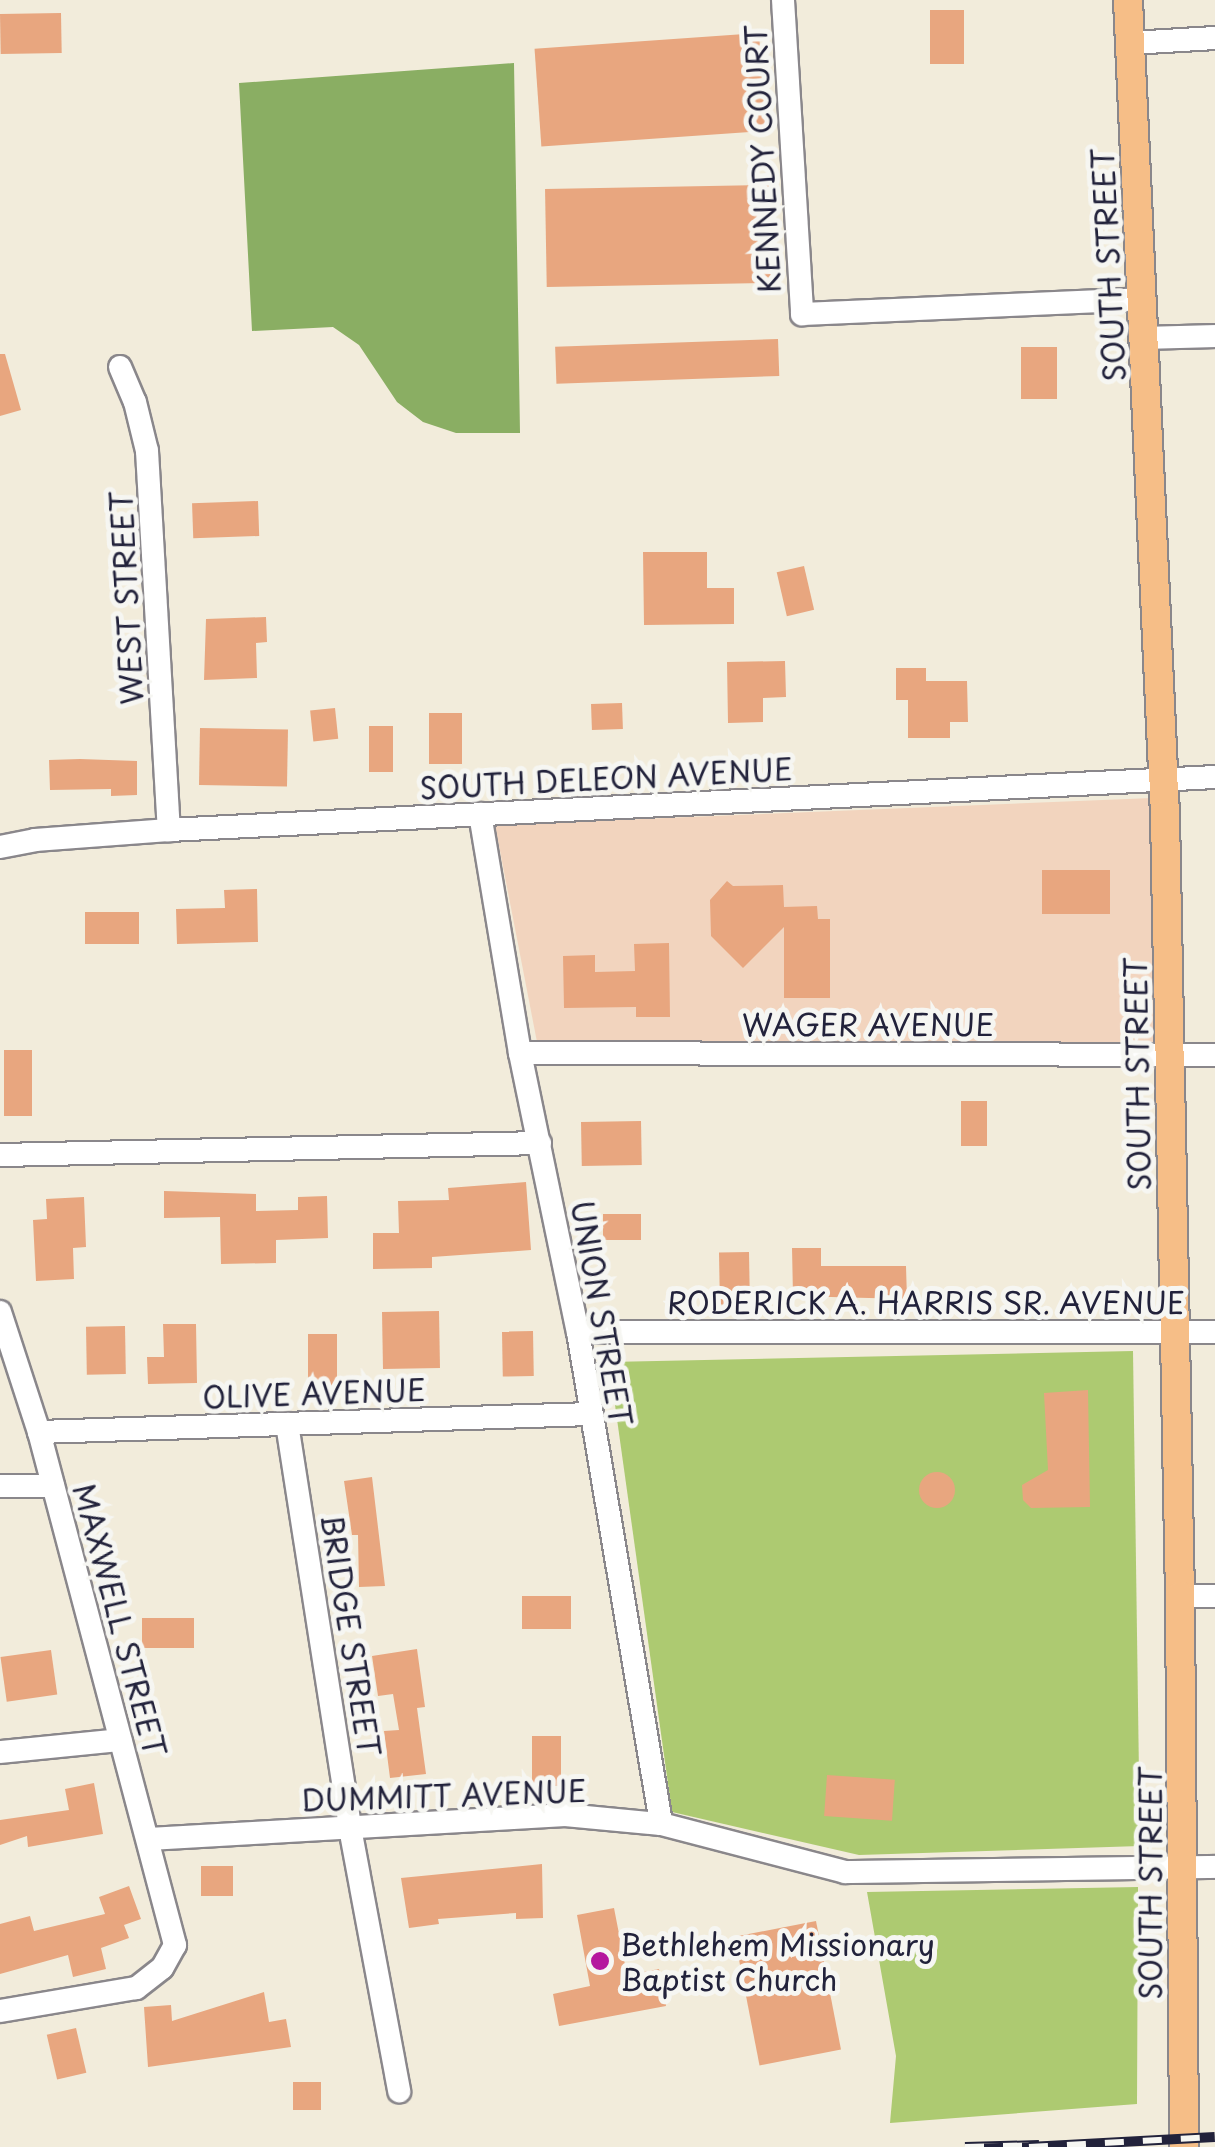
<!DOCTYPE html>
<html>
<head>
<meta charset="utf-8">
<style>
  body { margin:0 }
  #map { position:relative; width:1215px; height:2147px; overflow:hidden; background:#f2ecdb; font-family:"Playpen Sans",sans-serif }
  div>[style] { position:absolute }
  .built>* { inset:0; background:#f2d4be }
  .green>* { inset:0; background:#adca71 }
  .forest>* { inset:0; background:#8aae63 }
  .building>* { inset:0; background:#e8a67f; transform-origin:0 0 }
  .round { border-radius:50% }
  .roads { filter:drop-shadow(2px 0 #8a878b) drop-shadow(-2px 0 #8a878b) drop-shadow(0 2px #8a878b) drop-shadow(0 -2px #8a878b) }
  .minor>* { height:22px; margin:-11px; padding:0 11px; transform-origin:11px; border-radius:11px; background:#fff }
  .major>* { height:28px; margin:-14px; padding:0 14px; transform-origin:14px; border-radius:14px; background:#f6be87 }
  .rail>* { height:10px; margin-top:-5px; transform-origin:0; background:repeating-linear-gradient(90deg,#f6f6f2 0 19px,#22223b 0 38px); box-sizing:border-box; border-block:2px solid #22223b }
  .dots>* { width:28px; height:28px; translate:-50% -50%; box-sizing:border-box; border:5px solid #f6f6f2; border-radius:50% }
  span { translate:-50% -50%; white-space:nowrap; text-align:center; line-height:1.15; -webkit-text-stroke:10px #f6f6f2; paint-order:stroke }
  .street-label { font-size:30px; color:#22223b }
  .poi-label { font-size:30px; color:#22223b }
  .left { translate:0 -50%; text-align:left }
</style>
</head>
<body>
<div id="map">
  <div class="built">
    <div style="clip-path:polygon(1152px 798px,1156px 1044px,537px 1042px,495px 825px)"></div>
  </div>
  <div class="green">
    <div style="clip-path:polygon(1133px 1351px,1140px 1846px,859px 1855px,672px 1812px,609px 1362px)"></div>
    <div style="clip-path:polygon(1138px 1887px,1137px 2104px,890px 2123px,896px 2056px,867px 1892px)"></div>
  </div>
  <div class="forest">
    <div style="clip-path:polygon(514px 63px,520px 433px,456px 433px,423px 422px,397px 402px,359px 345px,333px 327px,252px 331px,239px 83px)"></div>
  </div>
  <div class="building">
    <div style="left:930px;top:10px;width:34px;height:54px"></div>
    <div style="left:61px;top:13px;width:40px;height:61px;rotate:89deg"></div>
    <div style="left:759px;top:33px;width:98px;height:225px;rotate:86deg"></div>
    <div style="left:769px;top:185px;width:98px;height:224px;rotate:89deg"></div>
    <div style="left:778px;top:339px;width:37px;height:223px;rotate:88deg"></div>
    <div style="left:1021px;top:347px;width:36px;height:52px"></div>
    <div style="clip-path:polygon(0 354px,5px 354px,21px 410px,0 416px)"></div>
    <div style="left:258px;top:501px;width:35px;height:66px;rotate:88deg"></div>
    <div style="clip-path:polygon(643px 552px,707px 552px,707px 588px,734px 588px,734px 624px,644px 625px)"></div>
    <div style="left:804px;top:566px;width:45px;height:28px;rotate:77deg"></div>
    <div style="clip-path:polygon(266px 617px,267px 642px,256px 643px,257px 678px,204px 680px,206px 619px)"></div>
    <div style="clip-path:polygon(785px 661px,786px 697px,763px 698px,763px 722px,728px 723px,727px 662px)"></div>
    <div style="clip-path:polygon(896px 668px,926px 668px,926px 681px,967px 681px,968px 722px,950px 722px,950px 738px,908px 738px,908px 700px,896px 700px)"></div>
    <div style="left:622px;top:703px;width:26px;height:31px;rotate:88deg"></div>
    <div style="left:335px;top:708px;width:31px;height:25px;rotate:84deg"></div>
    <div style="left:429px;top:713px;width:33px;height:51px"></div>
    <div style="left:369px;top:726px;width:24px;height:46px"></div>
    <div style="left:200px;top:728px;width:88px;height:57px;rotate:1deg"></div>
    <div style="clip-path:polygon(80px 759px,137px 761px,137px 795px,111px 796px,111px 789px,50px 790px,49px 760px)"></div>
    <div style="left:1110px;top:870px;width:44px;height:68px;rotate:90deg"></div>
    <div style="clip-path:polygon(727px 881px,733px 886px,783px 885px,784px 907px,817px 906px,818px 919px,830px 919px,830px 998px,784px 998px,784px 927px,743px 968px,711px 936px,710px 900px)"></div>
    <div style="clip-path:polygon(257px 889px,258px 942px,177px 944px,176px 909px,225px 908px,224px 890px)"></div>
    <div style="left:139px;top:912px;width:32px;height:54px;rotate:90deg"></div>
    <div style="clip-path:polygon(669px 943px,670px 1017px,636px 1017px,636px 1007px,564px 1008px,563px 956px,595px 955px,595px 972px,635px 971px,634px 944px)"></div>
    <div style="left:4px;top:1050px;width:28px;height:66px"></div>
    <div style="left:961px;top:1101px;width:26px;height:45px"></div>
    <div style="left:641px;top:1121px;width:44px;height:60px;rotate:89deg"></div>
    <div style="clip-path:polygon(526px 1182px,531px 1250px,432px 1257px,432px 1268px,373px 1269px,373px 1233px,399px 1233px,398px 1201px,449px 1200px,448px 1188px)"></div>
    <div style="clip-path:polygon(164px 1191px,256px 1194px,256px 1211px,298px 1210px,298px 1197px,327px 1196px,328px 1238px,276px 1240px,276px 1263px,221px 1264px,220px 1217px,164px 1218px)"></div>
    <div style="clip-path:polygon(84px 1197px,86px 1247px,73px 1248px,74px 1279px,36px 1281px,33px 1220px,47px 1219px,46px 1199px)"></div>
    <div style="left:603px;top:1214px;width:38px;height:26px"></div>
    <div style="clip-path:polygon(792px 1248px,821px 1248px,821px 1266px,906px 1266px,907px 1299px,793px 1296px)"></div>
    <div style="left:749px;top:1252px;width:52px;height:30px;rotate:89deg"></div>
    <div style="left:439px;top:1311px;width:57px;height:57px;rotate:89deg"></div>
    <div style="clip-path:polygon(163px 1324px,196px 1324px,197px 1383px,148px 1384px,147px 1357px,164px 1357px)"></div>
    <div style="left:125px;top:1326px;width:48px;height:39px;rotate:89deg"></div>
    <div style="left:533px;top:1331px;width:45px;height:31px;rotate:89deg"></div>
    <div style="left:308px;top:1334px;width:29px;height:56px"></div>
    <div style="clip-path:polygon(1088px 1390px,1090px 1507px,1031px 1508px,1023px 1500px,1022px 1485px,1048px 1470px,1044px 1393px)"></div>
    <div class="round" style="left:919px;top:1472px;width:36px;height:36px"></div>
    <div style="clip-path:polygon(372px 1477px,385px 1586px,359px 1587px,358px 1535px,352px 1535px,344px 1481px)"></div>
    <div style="left:571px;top:1596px;width:33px;height:49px;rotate:90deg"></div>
    <div style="left:194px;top:1618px;width:30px;height:52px;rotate:90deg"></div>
    <div style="clip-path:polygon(417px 1649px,425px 1707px,417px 1708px,426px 1774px,390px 1778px,384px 1731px,399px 1730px,393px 1694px,378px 1696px,372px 1656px)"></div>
    <div style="left:51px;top:1650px;width:45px;height:51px;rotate:82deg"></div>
    <div style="left:532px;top:1736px;width:29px;height:50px"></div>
    <div style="left:827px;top:1775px;width:68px;height:41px;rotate:4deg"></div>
    <div style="clip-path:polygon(94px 1783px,103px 1834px,28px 1847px,27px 1836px,0 1845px,0 1820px,69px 1810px,65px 1789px)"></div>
    <div style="clip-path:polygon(542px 1864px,543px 1918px,516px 1919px,516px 1913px,438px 1919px,439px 1924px,409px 1928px,401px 1878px)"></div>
    <div style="left:233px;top:1866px;width:30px;height:32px;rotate:90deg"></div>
    <div style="clip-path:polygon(129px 1886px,141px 1919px,124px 1925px,129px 1938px,101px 1948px,106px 1969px,73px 1977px,68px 1955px,0 1974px,0 1924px,30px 1916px,34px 1931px,105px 1914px,99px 1897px)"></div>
    <div style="clip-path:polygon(614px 1908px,627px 1975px,659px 1969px,666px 2006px,559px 2026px,553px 1994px,590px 1986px,577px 1915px)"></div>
    <div style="left:816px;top:1921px;width:131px;height:83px;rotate:79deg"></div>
    <div style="clip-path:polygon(264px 1992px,269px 2022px,286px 2019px,291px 2047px,148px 2067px,144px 2007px,171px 2005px,172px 2021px)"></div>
    <div style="left:76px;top:2028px;width:46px;height:30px;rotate:77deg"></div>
    <div style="left:293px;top:2082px;width:28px;height:28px"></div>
  </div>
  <div class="roads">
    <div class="minor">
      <div style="left:783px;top:0;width:315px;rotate:86.5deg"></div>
      <div style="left:802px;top:314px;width:340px;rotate:-2.5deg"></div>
      <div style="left:1131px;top:43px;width:84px;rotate:-3.4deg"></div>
      <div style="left:1144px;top:338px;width:71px;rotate:-1.6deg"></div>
      <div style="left:120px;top:367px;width:38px;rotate:67deg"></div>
      <div style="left:135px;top:402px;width:50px;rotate:76.2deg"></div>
      <div style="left:147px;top:451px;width:380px;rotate:86.7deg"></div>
      <div style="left:480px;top:814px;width:242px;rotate:80.5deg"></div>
      <div style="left:520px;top:1053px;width:285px;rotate:78.3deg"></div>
      <div style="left:578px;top:1332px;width:499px;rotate:80.4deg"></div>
      <div style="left:0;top:847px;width:36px;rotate:-11deg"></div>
      <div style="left:35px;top:840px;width:134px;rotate:-4.3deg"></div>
      <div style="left:169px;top:830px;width:1047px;rotate:-2.9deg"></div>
      <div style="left:520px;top:1053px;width:695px;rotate:0.16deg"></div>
      <div style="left:0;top:1155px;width:540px;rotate:-1.27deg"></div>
      <div style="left:0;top:1312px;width:126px;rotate:72deg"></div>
      <div style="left:39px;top:1432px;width:531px;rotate:75.15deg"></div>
      <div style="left:175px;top:1945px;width:26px;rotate:119deg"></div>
      <div style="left:162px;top:1968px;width:33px;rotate:142deg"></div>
      <div style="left:136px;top:1988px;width:138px;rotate:170.4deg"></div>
      <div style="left:578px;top:1332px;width:637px"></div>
      <div style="left:287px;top:1424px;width:409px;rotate:81.1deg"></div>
      <div style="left:350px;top:1828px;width:268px;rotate:79.4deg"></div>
      <div style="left:39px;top:1432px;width:552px;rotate:-1.87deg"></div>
      <div style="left:0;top:1486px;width:53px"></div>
      <div style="left:1180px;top:1596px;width:35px"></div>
      <div style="left:0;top:1752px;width:121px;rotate:-5.7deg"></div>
      <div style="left:149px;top:1839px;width:417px;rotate:-3.3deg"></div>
      <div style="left:565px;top:1815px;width:96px;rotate:5.4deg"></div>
      <div style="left:661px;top:1824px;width:190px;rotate:14.6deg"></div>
      <div style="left:845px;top:1872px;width:370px;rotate:-0.8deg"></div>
    </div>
    <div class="major">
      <div style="left:1128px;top:0;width:816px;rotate:87.4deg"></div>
      <div style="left:1165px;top:815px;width:781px;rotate:88.9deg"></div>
      <div style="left:1180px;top:1596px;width:551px;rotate:89.58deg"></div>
    </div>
  </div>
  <div class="rail">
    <div style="left:965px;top:2147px;width:74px;rotate:-1.5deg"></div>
    <div style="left:1029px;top:2147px;width:186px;rotate:-3.1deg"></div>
  </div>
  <div class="dots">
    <div style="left:600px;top:1961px;background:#b5179e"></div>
  </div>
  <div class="street-label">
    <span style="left:762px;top:159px;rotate:-93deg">KENNEDY COURT</span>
    <span style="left:1108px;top:265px;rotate:-93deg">SOUTH STREET</span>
    <span style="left:126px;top:598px;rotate:-93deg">WEST STREET</span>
    <span style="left:606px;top:778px;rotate:-3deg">SOUTH DELEON AVENUE</span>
    <span style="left:868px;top:1024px">WAGER AVENUE</span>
    <span style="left:1137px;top:1074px;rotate:-91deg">SOUTH STREET</span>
    <span style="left:926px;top:1302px">RODERICK A. HARRIS SR. AVENUE</span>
    <span style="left:602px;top:1313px;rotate:80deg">UNION STREET</span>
    <span style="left:314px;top:1393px;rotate:-2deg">OLIVE AVENUE</span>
    <span style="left:120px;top:1620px;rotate:75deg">MAXWELL STREET</span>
    <span style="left:351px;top:1635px;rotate:81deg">BRIDGE STREET</span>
    <span style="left:444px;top:1795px;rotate:-2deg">DUMMITT AVENUE</span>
    <span style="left:1150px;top:1883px;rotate:-90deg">SOUTH STREET</span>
  </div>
  <div class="poi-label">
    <span class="left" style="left:620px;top:1961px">Bethlehem Missionary<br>Baptist Church</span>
  </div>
</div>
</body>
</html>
